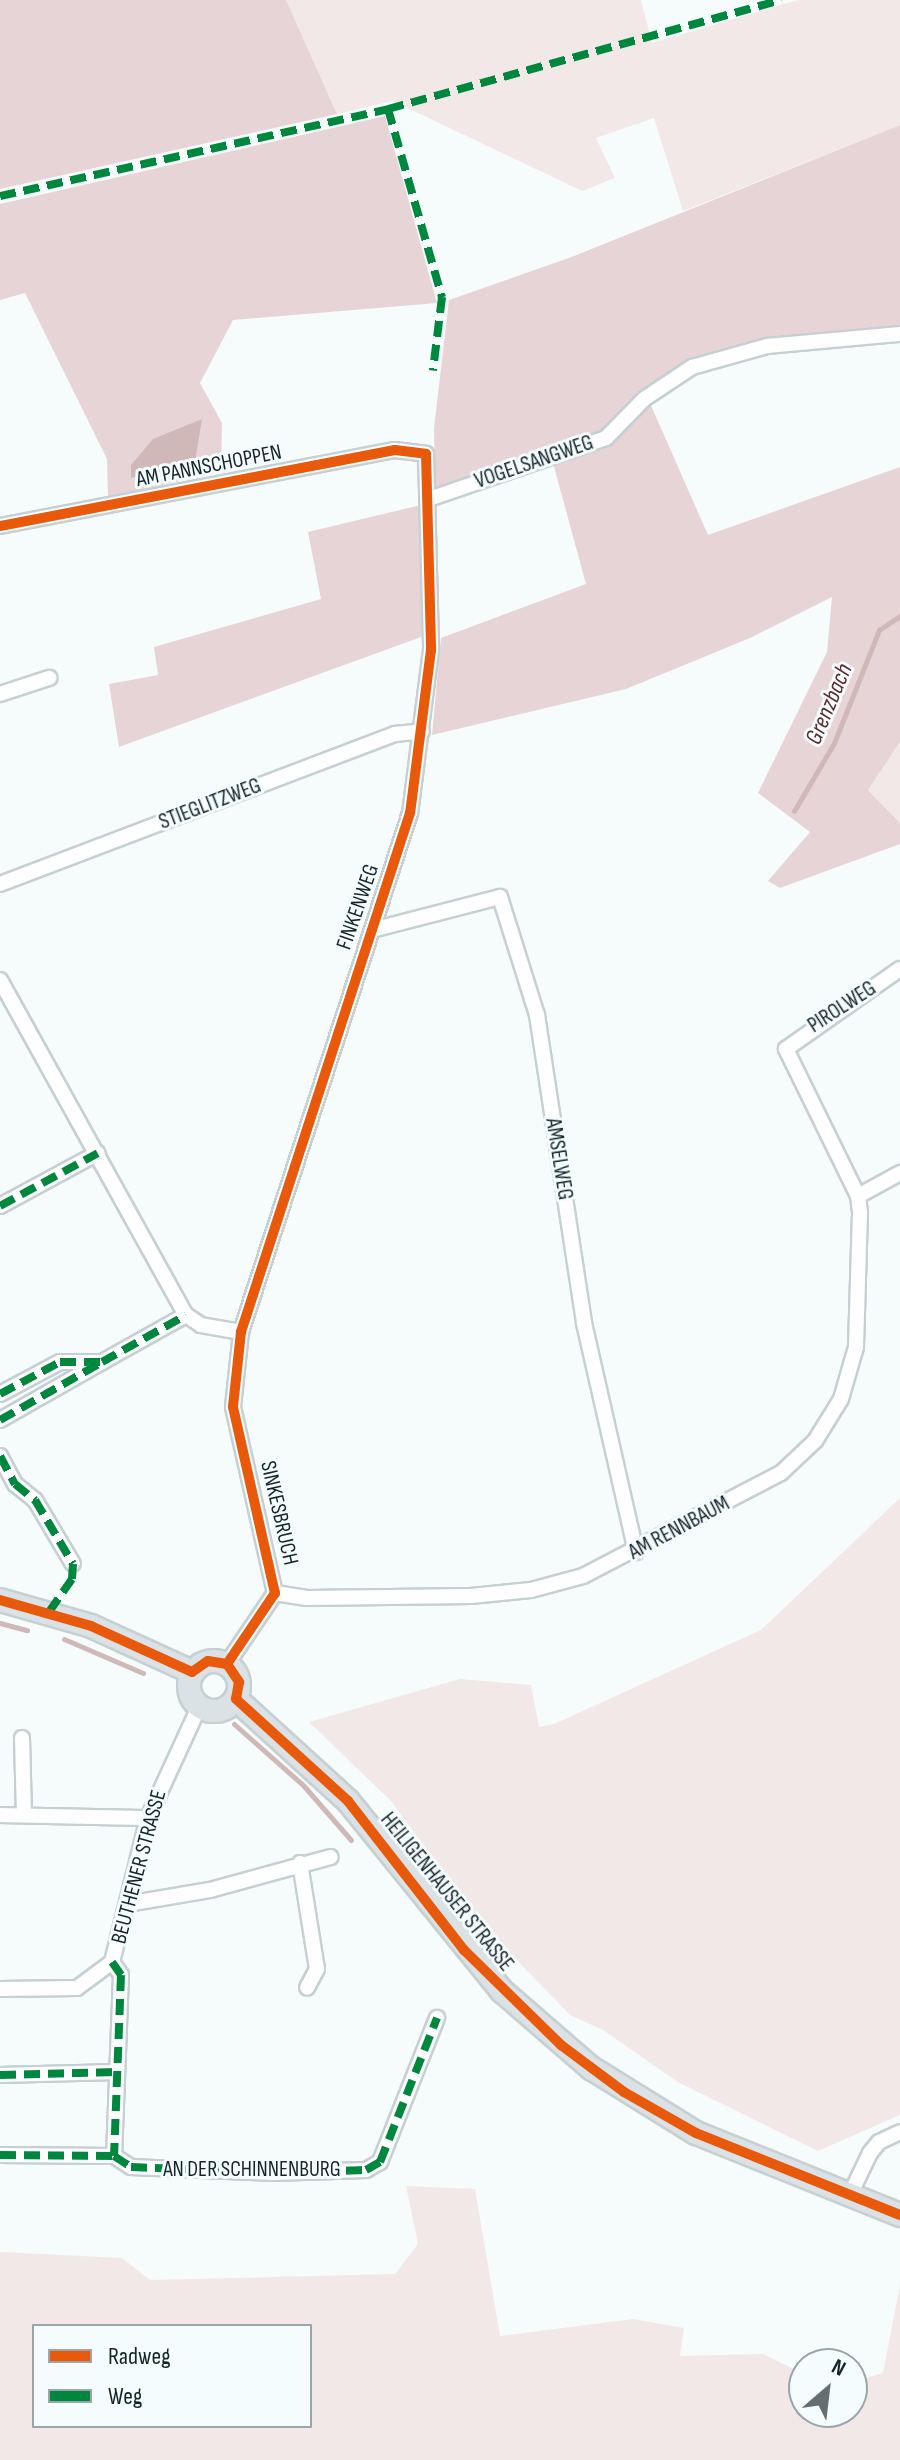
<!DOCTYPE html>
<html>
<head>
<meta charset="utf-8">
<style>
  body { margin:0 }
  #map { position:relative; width:900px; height:2460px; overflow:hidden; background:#f6fbfc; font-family:"Sofia Sans Condensed",sans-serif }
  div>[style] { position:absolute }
  .green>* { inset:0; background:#f3e8e8 }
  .forest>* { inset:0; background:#e7d4d6 }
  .water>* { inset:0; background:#d0b8b9 }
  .stream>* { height:5px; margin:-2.5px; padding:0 2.5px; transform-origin:2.5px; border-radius:2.5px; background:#d0b8b9 }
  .roads { filter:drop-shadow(2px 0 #c6d0d3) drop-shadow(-2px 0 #c6d0d3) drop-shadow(0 2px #c6d0d3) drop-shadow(0 -2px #c6d0d3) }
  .minor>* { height:14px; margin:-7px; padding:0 7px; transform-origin:7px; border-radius:7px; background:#fefeff }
  .primary>* { height:22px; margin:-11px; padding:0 11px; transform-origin:11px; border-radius:11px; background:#dae2e5 }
  .primary>.ring { margin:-11px; padding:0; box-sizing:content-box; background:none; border:22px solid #dae2e5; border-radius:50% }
  .quiet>* { height:8px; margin-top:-4px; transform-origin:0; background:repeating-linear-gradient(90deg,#00873e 0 16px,transparent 0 24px) }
  .cycleway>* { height:10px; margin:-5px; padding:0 5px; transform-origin:5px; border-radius:5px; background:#e8590c }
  span { translate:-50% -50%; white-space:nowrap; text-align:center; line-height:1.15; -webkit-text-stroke:6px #f4fcfe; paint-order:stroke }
  .street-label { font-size:22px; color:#142429 }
  .water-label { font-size:24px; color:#5d2a2e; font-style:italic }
  .legend { position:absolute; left:32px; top:2324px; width:280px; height:104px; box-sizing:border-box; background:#f4fcfe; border:2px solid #9aa6a9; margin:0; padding:10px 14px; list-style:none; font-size:24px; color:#142429 }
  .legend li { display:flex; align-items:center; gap:16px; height:40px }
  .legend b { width:40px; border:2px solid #9aa6a9 }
  .north { position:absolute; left:788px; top:2348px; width:80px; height:80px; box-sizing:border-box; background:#f4fcfe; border:2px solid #9aa6a9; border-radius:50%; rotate:28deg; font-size:22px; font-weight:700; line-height:32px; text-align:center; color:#142429 }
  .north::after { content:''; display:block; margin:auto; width:28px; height:36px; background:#636f73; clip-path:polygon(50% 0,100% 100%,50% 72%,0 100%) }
</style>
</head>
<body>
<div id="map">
  <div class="green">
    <div style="clip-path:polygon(286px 0,641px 0,652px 43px,798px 0,900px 0,900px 125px,683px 211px,654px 118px,596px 138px,615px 178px,582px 191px,393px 101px,337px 114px)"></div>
    <div style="clip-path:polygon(900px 742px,900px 823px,868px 790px)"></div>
    <div style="clip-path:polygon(900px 1498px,900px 2115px,818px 2151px,678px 2082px,603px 2030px,570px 2015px,478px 1920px,391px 1801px,309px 1722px,460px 1679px,531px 1685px,539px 1727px,554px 1724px,761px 1630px)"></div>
    <div style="clip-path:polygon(evenodd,406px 2186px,475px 2189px,500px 2336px,633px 2319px,684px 2328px,680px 2356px,763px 2354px,804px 2374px,804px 2412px,852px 2412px,852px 2382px,883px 2373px,900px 2285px,900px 2460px,0 2460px,0 2252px,122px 2258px,150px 2280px,395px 2274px,418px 2244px,406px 2186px,34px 2326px,310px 2326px,310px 2426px,34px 2426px,34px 2326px)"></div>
  </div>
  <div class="forest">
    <div style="clip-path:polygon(0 0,286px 0,337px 114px,0 189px)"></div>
    <div style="clip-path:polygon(385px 116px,437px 303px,233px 320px,200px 383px,222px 423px,221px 472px,108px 497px,107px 459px,25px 293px,0 300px,0 204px)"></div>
    <div style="clip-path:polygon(900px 125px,900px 330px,767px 338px,689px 361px,649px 401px,708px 535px,900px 467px,900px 742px,868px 790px,900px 823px,900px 844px,780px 888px,768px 881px,810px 832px,758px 793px,827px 652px,832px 597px,750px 638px,626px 689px,432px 735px,441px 638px,586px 584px,553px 463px,435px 493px,434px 428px,449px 300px,569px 258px)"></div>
    <div style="clip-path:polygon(421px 505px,421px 637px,119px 747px,109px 684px,158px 675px,154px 647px,321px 599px,308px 532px)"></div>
  </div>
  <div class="water">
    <div style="clip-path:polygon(202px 419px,195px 462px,131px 478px,131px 465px,153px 439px)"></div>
  </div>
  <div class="stream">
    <div style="left:794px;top:811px;width:79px;rotate:-59.5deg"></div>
    <div style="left:834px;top:743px;width:122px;rotate:-68.3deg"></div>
    <div style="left:879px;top:630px;width:25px;rotate:-34deg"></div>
    <div style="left:0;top:1623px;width:28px;rotate:15deg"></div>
    <div style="left:64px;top:1639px;width:86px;rotate:23.3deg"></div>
    <div style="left:234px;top:1724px;width:92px;rotate:41.5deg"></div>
    <div style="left:303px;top:1785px;width:73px;rotate:48.9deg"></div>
  </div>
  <div class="roads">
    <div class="minor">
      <div style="left:429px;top:499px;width:187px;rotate:-19deg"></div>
      <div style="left:606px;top:438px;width:54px;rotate:-45.7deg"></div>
      <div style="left:644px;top:399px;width:58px;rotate:-33.7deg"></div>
      <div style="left:692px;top:367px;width:78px;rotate:-15.6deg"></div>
      <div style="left:767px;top:346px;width:134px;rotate:-5.2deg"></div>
      <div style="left:0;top:526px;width:402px;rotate:-10.9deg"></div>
      <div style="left:395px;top:450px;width:31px;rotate:7deg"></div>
      <div style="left:426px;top:454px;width:196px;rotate:88.5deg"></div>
      <div style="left:431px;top:650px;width:164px;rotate:97.3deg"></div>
      <div style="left:410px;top:813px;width:546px;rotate:108.04deg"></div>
      <div style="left:241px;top:1332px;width:75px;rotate:96.1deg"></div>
      <div style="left:233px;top:1407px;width:191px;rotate:77.3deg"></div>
      <div style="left:275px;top:1593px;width:86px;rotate:124.1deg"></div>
      <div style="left:0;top:694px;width:52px;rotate:-18.1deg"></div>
      <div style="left:0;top:884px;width:423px;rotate:-20.8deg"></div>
      <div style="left:395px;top:734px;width:27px;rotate:-6deg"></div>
      <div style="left:372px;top:930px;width:132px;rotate:-14.5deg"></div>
      <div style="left:500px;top:897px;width:124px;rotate:72.6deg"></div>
      <div style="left:537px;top:1015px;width:312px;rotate:81.3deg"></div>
      <div style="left:584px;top:1323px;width:235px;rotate:77.2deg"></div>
      <div style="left:0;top:980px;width:383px;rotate:61deg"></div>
      <div style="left:186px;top:1315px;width:18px;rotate:34deg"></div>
      <div style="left:201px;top:1325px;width:41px;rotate:9.9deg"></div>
      <div style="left:858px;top:1196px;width:48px;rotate:-28.7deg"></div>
      <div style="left:0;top:1206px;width:111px;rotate:-28.4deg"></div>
      <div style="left:0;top:1394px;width:68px;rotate:-28.1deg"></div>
      <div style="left:60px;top:1362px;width:42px"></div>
      <div style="left:102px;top:1362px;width:96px;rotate:-29.2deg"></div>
      <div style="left:0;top:1420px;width:117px;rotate:-29.6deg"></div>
      <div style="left:0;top:1456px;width:32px;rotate:62deg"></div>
      <div style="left:15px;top:1484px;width:26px;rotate:39deg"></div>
      <div style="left:35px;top:1500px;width:74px;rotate:59.3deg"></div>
      <div style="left:275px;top:1593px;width:32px;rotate:9deg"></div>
      <div style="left:307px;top:1598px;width:164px;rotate:-0.7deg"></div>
      <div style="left:471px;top:1596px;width:60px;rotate:-5.7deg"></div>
      <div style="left:531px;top:1590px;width:54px;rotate:-15.1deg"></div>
      <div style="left:583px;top:1576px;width:223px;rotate:-27.5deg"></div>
      <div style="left:781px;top:1473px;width:47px;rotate:-43.3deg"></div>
      <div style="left:815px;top:1441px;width:49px;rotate:-58.2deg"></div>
      <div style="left:841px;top:1399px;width:54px;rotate:-73.9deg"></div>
      <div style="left:856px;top:1347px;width:135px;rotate:-88.3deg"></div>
      <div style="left:860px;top:1212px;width:16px;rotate:-97deg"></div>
      <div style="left:858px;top:1196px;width:164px;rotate:-116.1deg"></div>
      <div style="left:786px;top:1049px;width:139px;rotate:-35.1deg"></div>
      <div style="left:22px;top:1738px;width:76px;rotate:88.5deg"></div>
      <div style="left:0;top:1815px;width:148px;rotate:1.2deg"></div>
      <div style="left:300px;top:1863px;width:107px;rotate:80.9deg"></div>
      <div style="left:317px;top:1969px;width:21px;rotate:118deg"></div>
      <div style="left:127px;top:1904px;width:84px;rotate:-9.6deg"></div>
      <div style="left:210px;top:1890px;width:125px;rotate:-15.3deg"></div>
      <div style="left:112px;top:1962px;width:16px;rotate:55deg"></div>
      <div style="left:121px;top:1975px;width:181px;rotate:92.2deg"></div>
      <div style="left:114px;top:2156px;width:20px;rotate:33deg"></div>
      <div style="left:131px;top:2167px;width:143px;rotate:2.4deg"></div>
      <div style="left:274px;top:2173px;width:92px;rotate:-1.9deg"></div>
      <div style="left:366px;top:2170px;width:16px;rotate:-30deg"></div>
      <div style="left:380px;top:2162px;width:155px;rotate:-68.4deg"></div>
      <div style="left:0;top:1989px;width:77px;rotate:-0.7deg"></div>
      <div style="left:77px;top:1988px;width:44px;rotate:-36.6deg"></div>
      <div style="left:112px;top:1962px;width:148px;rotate:-76deg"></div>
      <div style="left:148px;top:1818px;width:122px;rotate:-65.3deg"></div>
      <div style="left:0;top:2075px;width:117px;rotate:-1.5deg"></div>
      <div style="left:0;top:2155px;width:114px;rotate:0.5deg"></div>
      <div style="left:849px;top:2197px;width:49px;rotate:-64.5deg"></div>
      <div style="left:870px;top:2153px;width:14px;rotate:-51deg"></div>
      <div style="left:879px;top:2142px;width:23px;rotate:-25deg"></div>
    </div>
    <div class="primary">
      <div style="left:0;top:1600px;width:95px;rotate:15.9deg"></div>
      <div style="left:91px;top:1626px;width:111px;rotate:24.5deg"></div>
      <div class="ring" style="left:189px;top:1661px;width:28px;height:28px"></div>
      <div style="left:236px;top:1699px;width:151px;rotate:42.3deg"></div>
      <div style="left:348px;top:1801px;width:245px;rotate:51deg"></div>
      <div style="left:502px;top:1991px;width:118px;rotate:40.9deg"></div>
      <div style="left:591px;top:2068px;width:123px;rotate:31.8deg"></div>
      <div style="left:696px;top:2133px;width:220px;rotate:21.9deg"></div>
    </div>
  </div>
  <div class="quiet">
    <div style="left:388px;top:109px;width:196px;rotate:74deg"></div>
    <div style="left:442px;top:297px;width:74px;rotate:97deg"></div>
    <div style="left:0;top:196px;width:398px;rotate:-12.6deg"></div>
    <div style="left:388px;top:109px;width:408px;rotate:-15.5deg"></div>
    <div style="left:0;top:1206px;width:111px;rotate:-28.4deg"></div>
    <div style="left:0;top:1394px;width:68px;rotate:-28.1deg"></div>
    <div style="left:60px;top:1362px;width:42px"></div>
    <div style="left:102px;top:1362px;width:96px;rotate:-29.2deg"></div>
    <div style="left:0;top:1420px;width:117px;rotate:-29.6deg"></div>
    <div style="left:0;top:1456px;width:32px;rotate:62deg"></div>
    <div style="left:15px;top:1484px;width:26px;rotate:39deg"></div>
    <div style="left:35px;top:1500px;width:74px;rotate:59.3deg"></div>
    <div style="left:73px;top:1564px;width:15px;rotate:94deg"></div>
    <div style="left:72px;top:1579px;width:40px;rotate:124.9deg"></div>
    <div style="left:112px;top:1962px;width:16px;rotate:55deg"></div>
    <div style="left:121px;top:1975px;width:181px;rotate:92.2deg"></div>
    <div style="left:114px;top:2156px;width:20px;rotate:33deg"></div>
    <div style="left:131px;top:2167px;width:143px;rotate:2.4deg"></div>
    <div style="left:274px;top:2173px;width:92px;rotate:-1.9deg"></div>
    <div style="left:366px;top:2170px;width:16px;rotate:-30deg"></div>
    <div style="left:380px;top:2162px;width:155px;rotate:-68.4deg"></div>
    <div style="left:0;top:2075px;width:117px;rotate:-1.5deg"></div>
    <div style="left:0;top:2155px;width:114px;rotate:0.5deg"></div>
  </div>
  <div class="cycleway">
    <div style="left:0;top:526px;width:402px;rotate:-10.9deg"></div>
    <div style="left:395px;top:450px;width:31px;rotate:7deg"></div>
    <div style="left:426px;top:454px;width:196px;rotate:88.5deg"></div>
    <div style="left:431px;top:650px;width:164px;rotate:97.3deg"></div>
    <div style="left:410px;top:813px;width:546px;rotate:108.04deg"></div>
    <div style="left:241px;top:1332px;width:75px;rotate:96.1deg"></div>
    <div style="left:233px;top:1407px;width:191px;rotate:77.3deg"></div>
    <div style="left:275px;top:1593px;width:86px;rotate:124.1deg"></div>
    <div style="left:0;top:1600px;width:95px;rotate:15.9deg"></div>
    <div style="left:91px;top:1626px;width:111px;rotate:24.5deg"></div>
    <div style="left:192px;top:1672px;width:19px;rotate:-35deg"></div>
    <div style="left:208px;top:1661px;width:19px;rotate:9deg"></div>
    <div style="left:227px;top:1664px;width:22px;rotate:56deg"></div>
    <div style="left:239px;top:1682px;width:17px;rotate:100deg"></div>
    <div style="left:236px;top:1699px;width:151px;rotate:42.3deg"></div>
    <div style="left:348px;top:1801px;width:189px;rotate:52.1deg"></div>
    <div style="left:464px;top:1950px;width:136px;rotate:44.4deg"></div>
    <div style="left:561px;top:2045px;width:79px;rotate:36.7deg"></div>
    <div style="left:624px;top:2092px;width:83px;rotate:29.7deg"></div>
    <div style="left:696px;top:2133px;width:220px;rotate:21.9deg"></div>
  </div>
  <div class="street-label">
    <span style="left:534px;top:462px;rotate:-19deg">VOGELSANGWEG</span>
    <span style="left:209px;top:466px;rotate:-11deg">AM PANNSCHOPPEN</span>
    <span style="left:210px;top:804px;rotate:-21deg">STIEGLITZWEG</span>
    <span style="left:358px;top:907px;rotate:-71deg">FINKENWEG</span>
    <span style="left:842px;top:1007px;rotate:-33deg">PIROLWEG</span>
    <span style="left:559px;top:1159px;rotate:81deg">AMSELWEG</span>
    <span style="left:279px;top:1513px;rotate:77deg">SINKESBRUCH</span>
    <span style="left:679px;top:1528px;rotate:-28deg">AM RENNBAUM</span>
    <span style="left:139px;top:1867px;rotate:-75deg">BEUTHENER STRASSE</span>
    <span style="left:447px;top:1892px;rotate:51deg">HEILIGENHAUSER STRASSE</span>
    <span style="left:252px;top:2170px">AN DER SCHINNENBURG</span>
  </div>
  <div class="water-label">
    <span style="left:829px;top:704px;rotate:-67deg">Grenzbach</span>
  </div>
  <ul class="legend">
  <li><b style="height:10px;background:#e8590c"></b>Radweg</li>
  <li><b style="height:10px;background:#00873e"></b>Weg</li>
  </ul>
  <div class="north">N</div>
</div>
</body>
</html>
